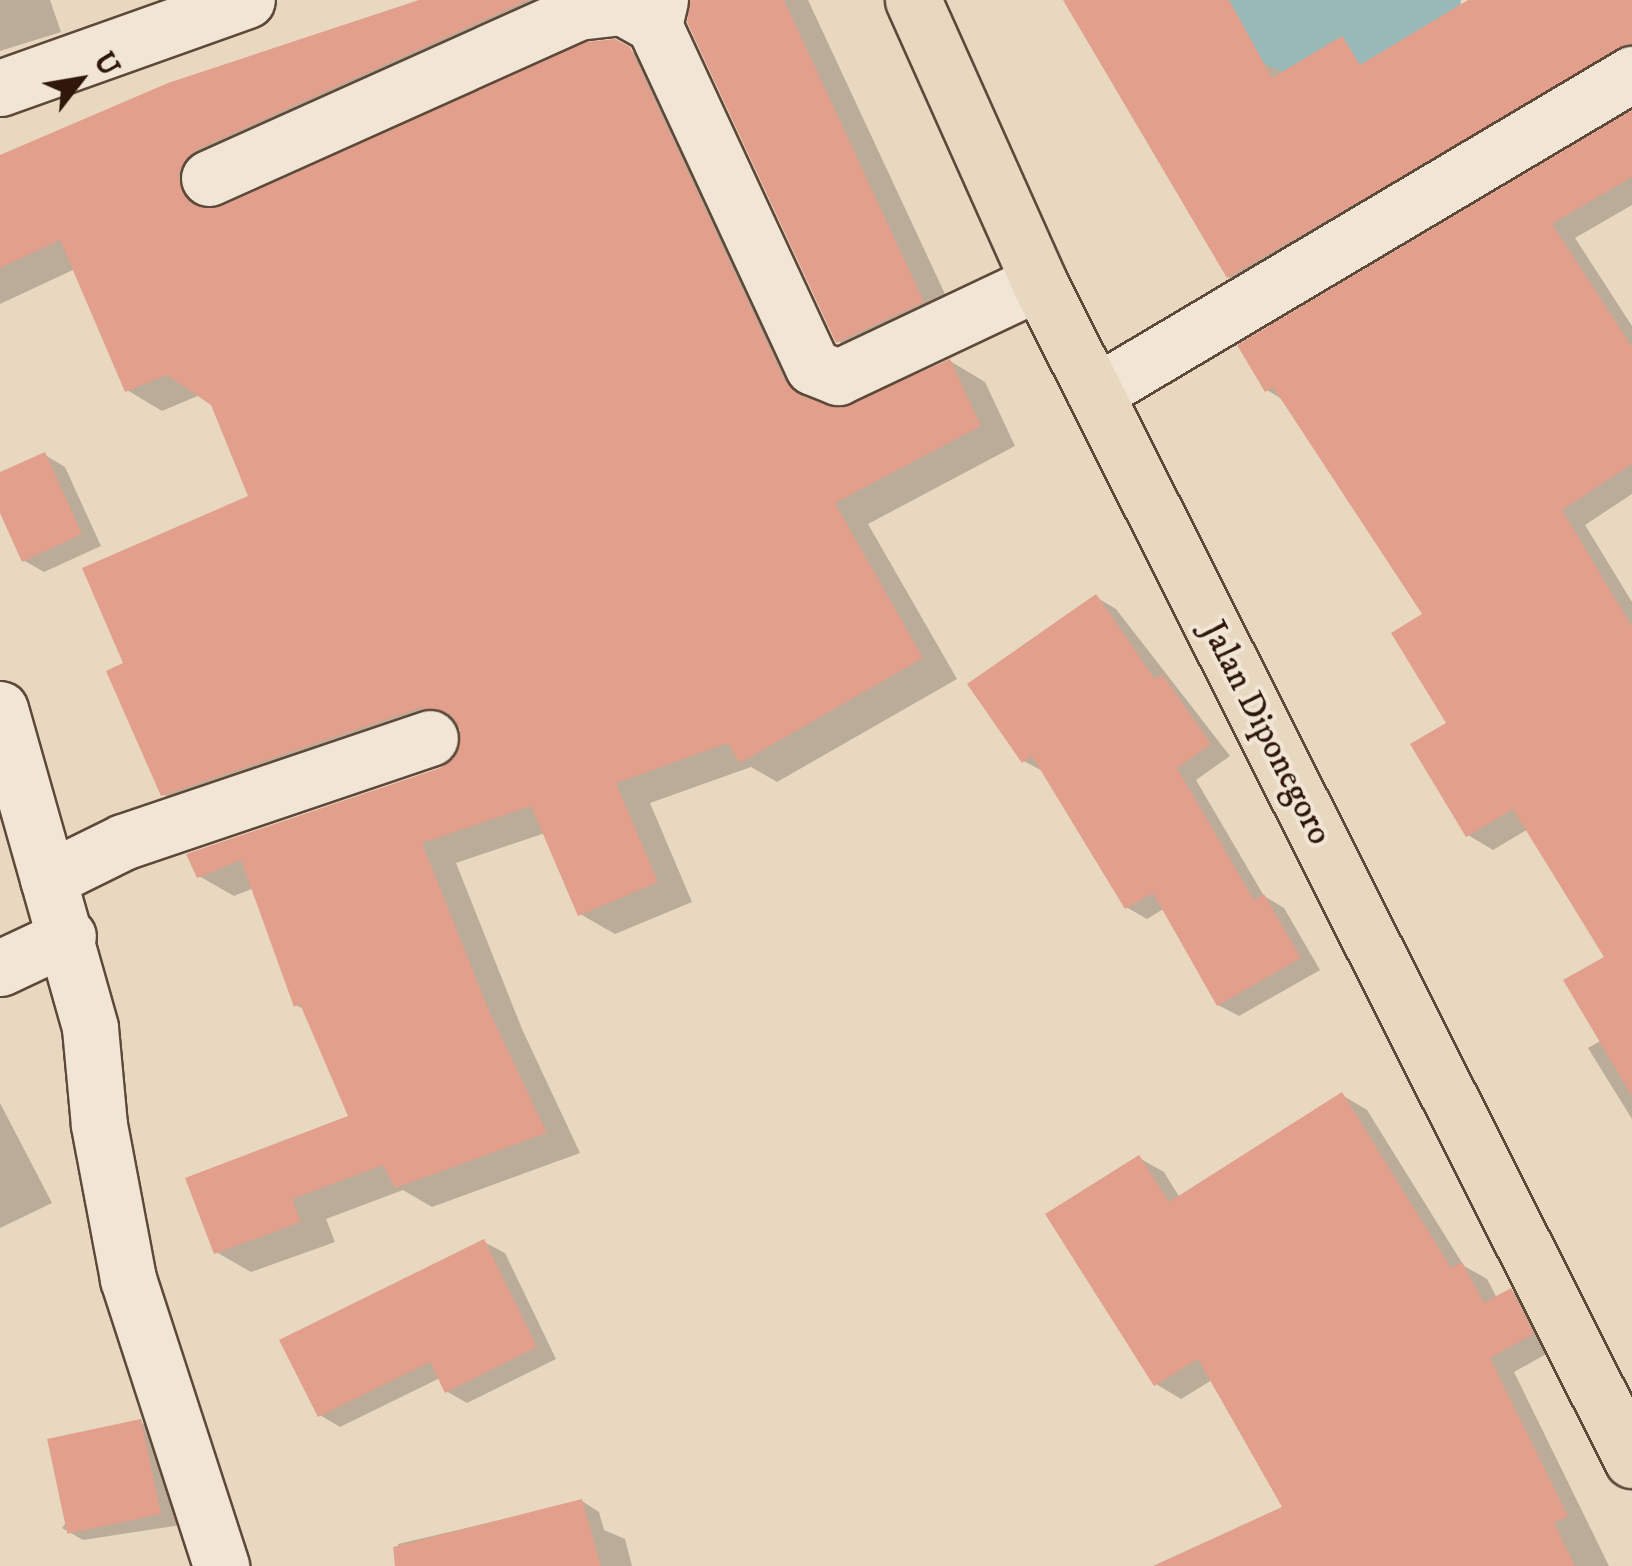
<!DOCTYPE html>
<html>
<head>
<meta charset="utf-8">
<style>
  body { margin:0 }
  #map { position:relative; width:1632px; height:1566px; overflow:hidden; background:#e9d8c0; font-family:"IM FELL DW Pica",serif }
  div>[style] { position:absolute }
  .shadow>* { inset:0; background:#0003 }
  .river>* { height:120px; margin:-60px; padding:0 60px; transform-origin:60px; border-radius:60px; background:#99b9b8 }
  .building>* { inset:0; background:#e19f8c; transform-origin:0 0 }
  .roads { filter:drop-shadow(2px 0 #5e4838) drop-shadow(-2px 0 #5e4838) drop-shadow(0 2px #5e4838) drop-shadow(0 -2px #5e4838) }
  .minor>* { height:55px; margin:-27.5px; padding:0 27.5px; transform-origin:27.5px; border-radius:27.5px; background:#f1e6d6 }
  .major>* { height:55px; margin:-27.5px; padding:0 27.5px; transform-origin:27.5px; border-radius:27.5px; background:#e9d8c0 }
  span { translate:-50% -50%; white-space:nowrap; text-align:center; line-height:1.15; -webkit-text-stroke:8px #f1e6d6; paint-order:stroke }
  .street-label { font-size:35px; color:#2f180b }
  .north { position:absolute; left:30px; top:30px; width:100px; height:100px; -webkit-text-stroke:8px #f1e6d6; paint-order:stroke; rotate:59deg; font-size:28px; font-weight:700; line-height:40px; text-align:center; color:#2f180b }
  .north::after { content:''; display:block; margin:auto; width:35px; height:45px; background:#2f180b; clip-path:polygon(50% 0,100% 100%,50% 72%,0 100%) }
</style>
</head>
<body>
<div id="map">
  <div class="shadow">
    <div style="clip-path:polygon(0 0,50px 0,61px 32px,0 51px)"></div>
    <div style="clip-path:polygon(427px 0,645px 0,212px 195px,215px 210px,615px 42px,665px 70px,820px 403px,840px 411px,950px 361px,985px 382px,1015px 446px,868px 524px,957px 679px,777px 782px,751px 767px,650px 803px,692px 902px,615px 934px,580px 914px,545px 833px,456px 863px,522px 1029px,580px 1153px,432px 1207px,403px 1190px,326px 1219px,335px 1242px,251px 1272px,216px 1252px,351px 1117px,305px 1010px,296px 1005px,254px 888px,234px 896px,199px 876px,441px 770px,456px 759px,462px 728px,199px 815px,163px 794px,126px 665px,251px 498px,213px 404px,200px 395px,162px 411px,127px 390px,75px 269px,0 304px,0 158px)"></div>
    <div style="clip-path:polygon(691px 0,808px 0,958px 322px,873px 361px,838px 341px)"></div>
    <div style="clip-path:polygon(1069px 0,1244px 0,1285px 73px,1342px 39px,1372px 61px,1473px 0,1632px 0,1632px 66px,1254px 291px,1228px 277px)"></div>
    <div style="clip-path:polygon(1632px 113px,1632px 205px,1575px 238px,1632px 326px,1632px 494px,1585px 525px,1632px 602px,1632px 1119px,1588px 1048px,1602px 1040px,1607px 958px,1528px 829px,1493px 850px,1468px 835px,1426px 615px,1285px 401px,1267px 390px)"></div>
    <div style="clip-path:polygon(45px 455px,65px 467px,101px 546px,44px 572px,23px 560px,0 507px,0 475px)"></div>
    <div style="clip-path:polygon(1096px 597px,1116px 609px,1230px 756px,1196px 780px,1264px 896px,1284px 908px,1320px 970px,1239px 1016px,1218px 1005px,1165px 908px,1147px 919px,1126px 907px,1046px 773px,1024px 761px)"></div>
    <div style="clip-path:polygon(1342px 1095px,1367px 1110px,1464px 1266px,1487px 1279px,1497px 1298px,1511px 1291px,1536px 1306px,1557px 1348px,1514px 1372px,1609px 1566px,1197px 1566px,1285px 1508px,1212px 1380px,1181px 1399px,1156px 1384px,1139px 1158px,1164px 1172px,1180px 1198px)"></div>
    <div style="clip-path:polygon(0 1103px,52px 1203px,0 1228px)"></div>
    <div style="clip-path:polygon(484px 1242px,505px 1253px,556px 1359px,467px 1403px,446px 1391px,440px 1378px,340px 1427px,320px 1415px)"></div>
    <div style="clip-path:polygon(140px 1422px,160px 1434px,181px 1525px,83px 1540px,62px 1528px)"></div>
    <div style="clip-path:polygon(582px 1501px,599px 1512px,604px 1530px,625px 1539px,632px 1566px,403px 1566px,398px 1544px)"></div>
  </div>
  <div class="river">
    <div style="left:1266px;top:0;width:87px;rotate:22.4deg"></div>
    <div style="left:1346px;top:33px;width:64px;rotate:-31deg"></div>
  </div>
  <div class="building">
    <div style="clip-path:polygon(419px 0,528px 0,196px 150px,178px 174px,190px 203px,222px 206px,586px 42px,615px 39px,630px 47px,785px 381px,801px 396px,840px 408px,950px 359px,981px 426px,835px 503px,923px 658px,740px 763px,728px 743px,616px 783px,658px 882px,578px 916px,531px 806px,422px 843px,487px 1006px,547px 1133px,395px 1188px,383px 1165px,292px 1199px,301px 1222px,214px 1254px,185px 1178px,348px 1116px,300px 1004px,294px 1007px,241px 860px,197px 878px,186px 854px,440px 768px,454px 758px,460px 729px,450px 714px,420px 708px,161px 796px,106px 671px,123px 663px,82px 568px,248px 496px,211px 405px,167px 375px,125px 392px,60px 240px,0 268px,0 155px,168px 83px)"></div>
    <div style="clip-path:polygon(690px 0,784px 0,924px 302px,836px 343px,687px 22px)"></div>
    <div style="clip-path:polygon(1063px 0,1229px 0,1272px 78px,1342px 36px,1360px 65px,1468px 0,1632px 0,1632px 43px,1227px 278px)"></div>
    <div style="clip-path:polygon(1632px 110px,1632px 177px,1552px 224px,1632px 347px,1632px 464px,1562px 510px,1632px 627px,1632px 1096px,1563px 980px,1604px 957px,1513px 809px,1466px 837px,1410px 744px,1446px 723px,1391px 633px,1422px 614px,1273px 387px,1265px 392px,1237px 345px)"></div>
    <div style="clip-path:polygon(45px 452px,82px 534px,22px 562px,0 513px,0 472px)"></div>
    <div style="clip-path:polygon(1096px 594px,1155px 679px,1162px 674px,1211px 744px,1177px 768px,1254px 900px,1264px 894px,1301px 958px,1217px 1006px,1153px 893px,1125px 909px,1032px 756px,1022px 763px,967px 684px)"></div>
    <div style="clip-path:polygon(1342px 1092px,1451px 1268px,1462px 1262px,1484px 1303px,1511px 1288px,1534px 1334px,1490px 1358px,1568px 1516px,1554px 1523px,1575px 1566px,1153px 1566px,1282px 1507px,1198px 1359px,1154px 1386px,1045px 1214px,1139px 1155px,1169px 1202px)"></div>
    <div style="clip-path:polygon(484px 1239px,537px 1347px,445px 1393px,430px 1362px,318px 1417px,279px 1340px)"></div>
    <div style="left:141px;top:1419px;width:97px;height:96px;rotate:78deg"></div>
    <div style="clip-path:polygon(582px 1499px,601px 1566px,395px 1566px,393px 1547px)"></div>
  </div>
  <div class="roads">
    <div class="minor">
      <div style="left:660px;top:0;width:26px;rotate:103deg"></div>
      <div style="left:654px;top:25px;width:377px;rotate:65.1deg"></div>
      <div style="left:813px;top:367px;width:27px;rotate:22deg"></div>
      <div style="left:838px;top:377px;width:222px;rotate:-25.3deg"></div>
      <div style="left:0;top:88px;width:262px;rotate:-19.6deg"></div>
      <div style="left:209px;top:178px;width:405px;rotate:-24.2deg"></div>
      <div style="left:578px;top:12px;width:44px;rotate:-6.5deg"></div>
      <div style="left:622px;top:7px;width:37px;rotate:29deg"></div>
      <div style="left:1095px;top:393px;width:625px;rotate:-30.71deg"></div>
      <div style="left:0;top:709px;width:331px;rotate:74.2deg"></div>
      <div style="left:90px;top:1028px;width:97px;rotate:84.7deg"></div>
      <div style="left:99px;top:1125px;width:157px;rotate:79.3deg"></div>
      <div style="left:128px;top:1279px;width:302px;rotate:72deg"></div>
      <div style="left:48px;top:879px;width:84px;rotate:-26.3deg"></div>
      <div style="left:123px;top:842px;width:324px;rotate:-18.7deg"></div>
      <div style="left:0;top:968px;width:75px;rotate:-25.2deg"></div>
    </div>
    <div class="major">
      <div style="left:913px;top:0;width:309px;rotate:65.9deg"></div>
      <div style="left:1039px;top:282px;width:1319px;rotate:63.28deg"></div>
    </div>
  </div>
  <div class="street-label">
    <span style="left:1266px;top:733px;rotate:63deg">Jalan Diponegoro</span>
  </div>
  <div class="north">U</div>
</div>
</body>
</html>
